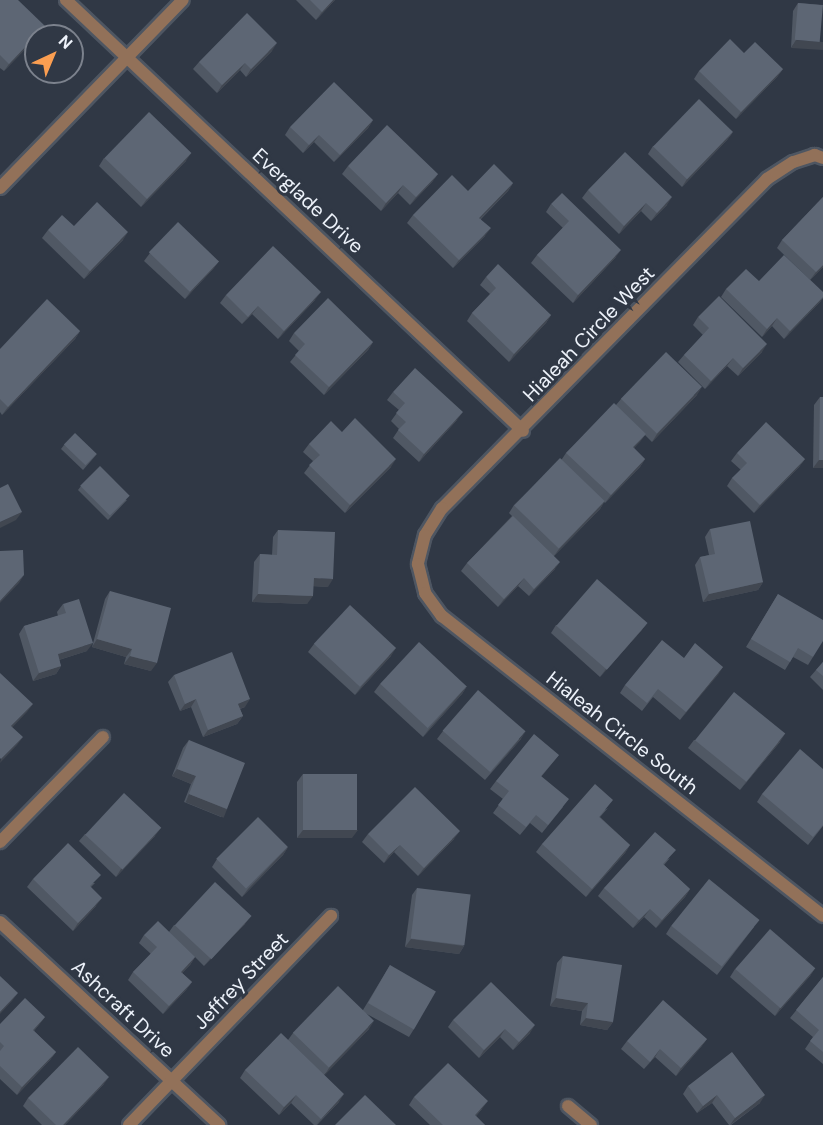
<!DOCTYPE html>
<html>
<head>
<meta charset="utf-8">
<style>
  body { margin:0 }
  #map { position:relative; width:823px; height:1125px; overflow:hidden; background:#303845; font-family:"DM Sans",sans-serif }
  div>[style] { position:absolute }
  .roads { filter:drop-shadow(2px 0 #4e5662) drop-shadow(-2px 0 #4e5662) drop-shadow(0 2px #4e5662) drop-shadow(0 -2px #4e5662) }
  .minor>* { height:12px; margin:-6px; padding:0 6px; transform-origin:6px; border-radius:6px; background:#927159 }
  .tertiary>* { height:12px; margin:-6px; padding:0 6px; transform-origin:6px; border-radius:6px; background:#927159 }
  .wall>* { inset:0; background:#505864 }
  .shaded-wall>* { inset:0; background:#414751; transform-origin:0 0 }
  .building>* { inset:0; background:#5d6674; transform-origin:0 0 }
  span { translate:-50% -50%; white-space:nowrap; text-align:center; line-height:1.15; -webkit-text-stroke:6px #303845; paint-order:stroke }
  .street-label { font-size:20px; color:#edf2fa }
  .north { position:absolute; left:24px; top:24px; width:60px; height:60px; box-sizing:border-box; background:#303845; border:2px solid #7c828d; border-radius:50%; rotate:44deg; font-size:16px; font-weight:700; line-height:24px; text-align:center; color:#edf2fa }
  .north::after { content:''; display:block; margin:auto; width:21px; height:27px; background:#fb9e51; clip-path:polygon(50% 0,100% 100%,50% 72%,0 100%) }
</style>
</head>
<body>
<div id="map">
  <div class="roads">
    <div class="minor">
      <div style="left:66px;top:0;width:628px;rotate:43.32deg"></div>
      <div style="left:823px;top:158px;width:9px;rotate:-159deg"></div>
      <div style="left:815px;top:155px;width:23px;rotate:162deg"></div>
      <div style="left:793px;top:162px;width:31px;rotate:147deg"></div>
      <div style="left:767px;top:179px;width:462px;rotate:134.6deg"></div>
      <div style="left:442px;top:508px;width:32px;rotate:122deg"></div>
      <div style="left:425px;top:535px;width:30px;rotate:104deg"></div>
      <div style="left:418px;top:564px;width:30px;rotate:76deg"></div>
      <div style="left:425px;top:593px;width:29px;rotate:54deg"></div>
      <div style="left:442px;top:616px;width:485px;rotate:38.2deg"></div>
      <div style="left:0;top:842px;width:147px;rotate:-45.6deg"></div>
      <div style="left:0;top:922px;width:299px;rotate:42.8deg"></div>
      <div style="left:568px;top:1106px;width:30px;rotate:40deg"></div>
      <div style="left:129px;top:1125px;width:291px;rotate:-46deg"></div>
    </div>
    <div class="tertiary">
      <div style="left:0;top:188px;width:262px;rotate:-45.8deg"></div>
    </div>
  </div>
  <div class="wall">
    <div style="clip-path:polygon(0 0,45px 26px,40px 34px,36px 36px,36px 38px,4px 71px,0 68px)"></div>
    <div style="clip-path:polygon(296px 0,335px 0,316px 20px)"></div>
    <div style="clip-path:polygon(798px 3px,823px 5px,791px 48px,793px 11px)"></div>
    <div style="clip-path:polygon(272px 51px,246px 77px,240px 70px,217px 93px,193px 69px,199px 62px)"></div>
    <div style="clip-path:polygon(783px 69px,777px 77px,736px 119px,694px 79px,699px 71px)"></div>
    <div style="clip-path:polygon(373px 120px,368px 128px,334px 162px,314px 142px,303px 153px,285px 135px,290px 127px)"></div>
    <div style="clip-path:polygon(733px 132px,727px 140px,682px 187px,648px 154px,653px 146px)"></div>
    <div style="clip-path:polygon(104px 158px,186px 161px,141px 207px,99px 166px)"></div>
    <div style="clip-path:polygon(348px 166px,438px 174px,432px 182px,410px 205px,398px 193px,381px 211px,342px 174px)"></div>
    <div style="clip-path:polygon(513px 183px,508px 191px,481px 219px,485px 236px,453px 268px,407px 223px,413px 215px,468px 191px)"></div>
    <div style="clip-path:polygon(588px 190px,667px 205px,651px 221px,641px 211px,619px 234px,582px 198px)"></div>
    <div style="clip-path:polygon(823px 197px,823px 267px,810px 280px,777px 248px,782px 240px)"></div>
    <div style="clip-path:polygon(551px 204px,616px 257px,573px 303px,531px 263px,537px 255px,563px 228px,546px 212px)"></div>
    <div style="clip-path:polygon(48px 230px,123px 240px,84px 279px,42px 238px)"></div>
    <div style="clip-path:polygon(150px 253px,219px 261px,213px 269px,185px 299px,144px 261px)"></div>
    <div style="clip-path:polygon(486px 277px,551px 315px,546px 323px,509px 362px,467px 321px,472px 313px,490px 294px,480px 285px)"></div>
    <div style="clip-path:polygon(759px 281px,823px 292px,823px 298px,820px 302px,784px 339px,772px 326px,762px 337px,721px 297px,726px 289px)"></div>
    <div style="clip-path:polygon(226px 295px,315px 300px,278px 339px,252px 314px,242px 324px,220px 303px)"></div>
    <div style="clip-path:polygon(698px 317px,762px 352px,738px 376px,727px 366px,705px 389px,678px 362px,684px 355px,703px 335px,693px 325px)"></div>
    <div style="clip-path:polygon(80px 331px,75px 339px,2px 415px,0 412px,0 349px)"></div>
    <div style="clip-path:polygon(294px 333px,373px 342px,368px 350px,324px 395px,290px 362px,299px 351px,289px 341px)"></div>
    <div style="clip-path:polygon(393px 392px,457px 420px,419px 462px,393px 438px,399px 429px,391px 421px,399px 410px,387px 400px)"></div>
    <div style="clip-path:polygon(697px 395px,652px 442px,645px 435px,634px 448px,645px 459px,640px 467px,605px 503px,604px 502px,600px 509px,554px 556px,555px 569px,529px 596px,518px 586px,498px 607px,461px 571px,467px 563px,512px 516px,509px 513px,514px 505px,562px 459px,566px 453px,616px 405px,621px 399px)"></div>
    <div style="clip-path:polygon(820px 397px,823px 468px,813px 468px,814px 405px)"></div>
    <div style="clip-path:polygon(342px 432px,391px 467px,345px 513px,304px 473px,313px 461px,303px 452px,309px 444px)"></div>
    <div style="clip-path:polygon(64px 445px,97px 454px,83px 470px,61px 449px)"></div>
    <div style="clip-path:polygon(737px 453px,805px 459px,799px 467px,754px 513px,727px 486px,732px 478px,741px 470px,731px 461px)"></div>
    <div style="clip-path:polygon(81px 486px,127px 500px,108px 520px,78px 490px)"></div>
    <div style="clip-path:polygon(710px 529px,763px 582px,758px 590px,703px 602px,695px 565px,700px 557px,709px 555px,705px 537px)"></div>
    <div style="clip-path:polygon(278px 530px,328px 587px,313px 586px,307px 604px,252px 602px,254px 562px,260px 554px,272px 555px,273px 537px)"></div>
    <div style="clip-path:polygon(110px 591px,151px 671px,124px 664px,126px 657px,92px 647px,105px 599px)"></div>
    <div style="clip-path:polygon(778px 594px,813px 657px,808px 665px,793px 657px,785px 670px,746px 647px)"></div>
    <div style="clip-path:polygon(63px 604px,87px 651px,59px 660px,61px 666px,56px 674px,33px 681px,19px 634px,24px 626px,58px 616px,57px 612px)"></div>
    <div style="clip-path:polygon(647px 623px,641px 631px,600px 677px,551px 633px,556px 625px)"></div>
    <div style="clip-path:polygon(314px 644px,391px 656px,355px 695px,308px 652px)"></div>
    <div style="clip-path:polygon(684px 658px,723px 667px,680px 720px,653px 697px,642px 711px,620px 693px,625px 685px)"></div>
    <div style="clip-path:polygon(823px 662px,823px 690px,810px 677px,816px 670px)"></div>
    <div style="clip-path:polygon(174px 675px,245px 707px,240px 709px,243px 716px,237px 724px,203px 737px,191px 707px,180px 711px,168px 682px)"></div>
    <div style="clip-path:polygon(380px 684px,467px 686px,462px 694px,423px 737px,374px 692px)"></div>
    <div style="clip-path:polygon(443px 731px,521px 739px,485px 780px,437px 739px)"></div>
    <div style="clip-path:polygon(189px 740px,227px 809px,221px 817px,184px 802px,191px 784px,172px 776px,183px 748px)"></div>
    <div style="clip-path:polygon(694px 740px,780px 742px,740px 790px,688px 748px)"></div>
    <div style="clip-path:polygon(559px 755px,541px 777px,563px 807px,542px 833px,530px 823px,520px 835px,493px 813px,503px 799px,490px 789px,496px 781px)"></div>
    <div style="clip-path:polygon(823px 769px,823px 826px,808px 845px,757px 802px,762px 794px)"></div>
    <div style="clip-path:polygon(303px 774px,352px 838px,297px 838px,297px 782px)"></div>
    <div style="clip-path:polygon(608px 808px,600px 817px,630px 845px,625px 853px,586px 897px,536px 852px,542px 844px)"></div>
    <div style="clip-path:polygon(85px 834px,155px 836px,116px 877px,79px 841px)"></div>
    <div style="clip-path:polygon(368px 834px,454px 839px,418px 876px,394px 852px,384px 863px,362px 842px)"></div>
    <div style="clip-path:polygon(288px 847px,283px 855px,242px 897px,212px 867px,217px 859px)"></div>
    <div style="clip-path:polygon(670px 858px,664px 865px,690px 889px,685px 897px,656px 928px,644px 917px,633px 928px,598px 896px,604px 888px)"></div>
    <div style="clip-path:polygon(33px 879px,95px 883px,91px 887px,96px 906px,73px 931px,27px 887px)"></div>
    <div style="clip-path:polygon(417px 888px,464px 946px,459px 954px,405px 947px,412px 895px)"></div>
    <div style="clip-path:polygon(245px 924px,204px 966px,195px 957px,190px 965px,182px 973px,192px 982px,186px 990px,163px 1014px,128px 980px,133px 972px,151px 954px,139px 943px,144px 935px,169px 932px,174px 925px)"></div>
    <div style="clip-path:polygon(671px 926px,754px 927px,717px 975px,666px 934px)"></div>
    <div style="clip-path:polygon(563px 956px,613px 1022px,607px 1030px,580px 1025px,582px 1011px,550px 1006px,557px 963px)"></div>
    <div style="clip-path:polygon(390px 965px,414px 1029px,409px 1037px,365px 1013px,369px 1029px,324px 1075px,339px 1102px,317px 1125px,314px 1125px,291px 1103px,279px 1115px,240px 1078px,245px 1070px,288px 1040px,293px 1033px,363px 1010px)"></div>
    <div style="clip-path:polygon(815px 968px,810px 976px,775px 1016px,730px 977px,735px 969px)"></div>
    <div style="clip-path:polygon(823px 977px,823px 1064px,805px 1049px,813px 1037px,790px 1018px)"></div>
    <div style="clip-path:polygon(45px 1017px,34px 1031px,56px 1052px,50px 1060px,17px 1095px,0 1079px,0 1024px)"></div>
    <div style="clip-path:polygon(453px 1020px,530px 1033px,513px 1050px,500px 1037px,479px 1058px,448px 1027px)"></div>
    <div style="clip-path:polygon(707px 1039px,701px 1047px,676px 1076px,655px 1057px,644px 1069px,621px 1049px,627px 1041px)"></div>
    <div style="clip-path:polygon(104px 1084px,65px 1125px,42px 1125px,23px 1106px,28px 1098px)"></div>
    <div style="clip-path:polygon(688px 1086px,760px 1103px,731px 1125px,729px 1125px,712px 1103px,697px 1113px,683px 1094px)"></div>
    <div style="clip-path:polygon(414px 1097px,482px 1109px,476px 1116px,485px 1125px,430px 1125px,409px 1105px)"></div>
  </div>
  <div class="shaded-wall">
    <div style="clip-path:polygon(333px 0,335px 0,316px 20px,322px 12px)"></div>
    <div style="clip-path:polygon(45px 26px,40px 34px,37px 36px,36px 36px,36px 38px,4px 71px,9px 64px)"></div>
    <div style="clip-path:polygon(796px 40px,823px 42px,823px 50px,791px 48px)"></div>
    <div style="clip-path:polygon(277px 43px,272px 51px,246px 77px,251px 69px)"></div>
    <div style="clip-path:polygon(245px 63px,240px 70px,217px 93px,222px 85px)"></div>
    <div style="clip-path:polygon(783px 69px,777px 77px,736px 119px,741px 112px)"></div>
    <div style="clip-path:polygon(373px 120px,368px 128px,334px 162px,340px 155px)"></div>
    <div style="clip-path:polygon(733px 132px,727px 140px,682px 187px,687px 179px)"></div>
    <div style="clip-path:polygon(319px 135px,314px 142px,303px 153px,309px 145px)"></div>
    <div style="clip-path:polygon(191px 153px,186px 161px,141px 207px,147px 199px)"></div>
    <div style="clip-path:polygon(438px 174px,432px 182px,410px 205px,416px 197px)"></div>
    <div style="clip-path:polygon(513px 183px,508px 191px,474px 225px,479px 218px)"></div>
    <div style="clip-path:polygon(403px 185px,398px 193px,381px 211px,386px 203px)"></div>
    <div style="clip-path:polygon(672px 197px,667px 205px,651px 221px,657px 213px)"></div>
    <div style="clip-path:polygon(646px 203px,641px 211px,619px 234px,624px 226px)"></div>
    <div style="clip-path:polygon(491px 228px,485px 236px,453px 268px,459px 260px)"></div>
    <div style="clip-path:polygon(128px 232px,123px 240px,84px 279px,90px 271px)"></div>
    <div style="clip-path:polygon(621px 250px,616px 257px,573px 303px,578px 295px)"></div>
    <div style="clip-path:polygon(219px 261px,213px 269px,185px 299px,191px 291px)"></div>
    <div style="clip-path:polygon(823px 265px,823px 267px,810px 280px,816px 272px)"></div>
    <div style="clip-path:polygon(321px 292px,315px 300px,278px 339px,284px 331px)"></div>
    <div style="clip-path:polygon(823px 297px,820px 302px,784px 339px,790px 331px)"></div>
    <div style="clip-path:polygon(258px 306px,252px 314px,242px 324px,248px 317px)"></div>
    <div style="clip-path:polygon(551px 315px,546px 323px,509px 362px,514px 354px)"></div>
    <div style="clip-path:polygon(777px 318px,772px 326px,762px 337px,767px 329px)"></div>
    <div style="clip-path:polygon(80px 331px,75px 339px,2px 415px,8px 407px)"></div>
    <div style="clip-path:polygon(373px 342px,368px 350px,324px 395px,329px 387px)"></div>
    <div style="clip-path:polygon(767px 344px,762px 352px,738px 376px,743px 368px)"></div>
    <div style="clip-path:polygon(733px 358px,727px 366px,705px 389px,711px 381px)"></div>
    <div style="clip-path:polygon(702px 387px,697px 395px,652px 442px,657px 434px)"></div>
    <div style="clip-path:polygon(463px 412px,457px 420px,419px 462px,424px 454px)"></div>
    <div style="clip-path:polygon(646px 434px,640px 442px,627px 455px,633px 447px)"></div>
    <div style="clip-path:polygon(396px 459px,391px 467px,345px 513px,350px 505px)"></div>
    <div style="clip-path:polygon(645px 459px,640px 467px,605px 503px,611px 495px)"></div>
    <div style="clip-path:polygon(805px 459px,799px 467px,754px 513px,760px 505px)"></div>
    <div style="clip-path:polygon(819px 460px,823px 460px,823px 468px,813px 468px)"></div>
    <div style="clip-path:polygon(605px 501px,600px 509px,554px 556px,559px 549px)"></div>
    <div style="clip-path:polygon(22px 512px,16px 520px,0 528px,0 522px)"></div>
    <div style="clip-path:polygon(560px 562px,555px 569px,529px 596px,534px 589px)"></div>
    <div style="clip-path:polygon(24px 575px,19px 583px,0 603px,0 601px)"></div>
    <div style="clip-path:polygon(314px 578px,333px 579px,328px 587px,308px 586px)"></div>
    <div style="clip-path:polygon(524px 578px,518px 586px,498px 607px,504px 599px)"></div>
    <div style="clip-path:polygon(763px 582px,758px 590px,703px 602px,709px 594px)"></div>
    <div style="clip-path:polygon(258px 594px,313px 596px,307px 604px,252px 602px)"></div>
    <div style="clip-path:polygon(647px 623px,641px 631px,600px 677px,606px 669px)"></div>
    <div style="clip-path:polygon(97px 639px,132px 649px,126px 657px,92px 647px)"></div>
    <div style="clip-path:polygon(93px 643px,87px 651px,52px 662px,58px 654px)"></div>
    <div style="clip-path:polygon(396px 648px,391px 656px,355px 695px,361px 687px)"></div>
    <div style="clip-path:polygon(130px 656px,157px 663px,151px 671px,124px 664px)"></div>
    <div style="clip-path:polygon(61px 666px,56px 674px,33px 681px,39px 673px)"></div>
    <div style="clip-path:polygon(723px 667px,718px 675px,680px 720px,686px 712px)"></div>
    <div style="clip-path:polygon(467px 686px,462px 694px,423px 737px,429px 729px)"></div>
    <div style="clip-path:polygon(196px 699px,191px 707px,180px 711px,185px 704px)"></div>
    <div style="clip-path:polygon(250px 699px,245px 707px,232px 711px,238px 704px)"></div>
    <div style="clip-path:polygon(33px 704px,27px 712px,6px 734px,11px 726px)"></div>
    <div style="clip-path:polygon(243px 716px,237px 724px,203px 737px,208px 730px)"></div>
    <div style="clip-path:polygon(526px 731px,521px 739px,485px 780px,491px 773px)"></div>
    <div style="clip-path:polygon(785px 734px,780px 742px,740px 790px,746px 782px)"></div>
    <div style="clip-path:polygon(23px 737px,17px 745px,0 763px,1px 759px)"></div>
    <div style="clip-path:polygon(177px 769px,196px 776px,191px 784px,172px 776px)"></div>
    <div style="left:189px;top:794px;width:41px;height:9px;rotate:22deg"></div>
    <div style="clip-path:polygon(161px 828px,155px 836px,116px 877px,121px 869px)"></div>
    <div style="clip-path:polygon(303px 830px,358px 830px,352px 838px,297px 838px)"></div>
    <div style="clip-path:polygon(460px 831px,454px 839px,418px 876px,424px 868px)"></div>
    <div style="clip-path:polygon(400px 845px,394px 852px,384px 863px,389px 855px)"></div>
    <div style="clip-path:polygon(630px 845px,625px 853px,586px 897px,592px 889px)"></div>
    <div style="clip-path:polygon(288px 847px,283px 855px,242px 897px,248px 889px)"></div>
    <div style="clip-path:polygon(690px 889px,685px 897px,656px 928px,662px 920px)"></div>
    <div style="clip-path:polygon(102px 898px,96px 906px,73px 931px,78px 923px)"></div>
    <div style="clip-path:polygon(650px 909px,644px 917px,633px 928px,639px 920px)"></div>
    <div style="clip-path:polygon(251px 916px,245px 924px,204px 966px,210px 959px)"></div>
    <div style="clip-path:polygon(411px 939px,464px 946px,459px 954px,405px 947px)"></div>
    <div style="clip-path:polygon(195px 957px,190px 965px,176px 979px,181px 972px)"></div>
    <div style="clip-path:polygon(815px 968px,810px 976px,775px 1016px,780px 1008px)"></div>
    <div style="clip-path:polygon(192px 982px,186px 990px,163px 1014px,169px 1006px)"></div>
    <div style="clip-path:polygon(18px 993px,12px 1001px,0 1014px,0 1012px)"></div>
    <div style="clip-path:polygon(556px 998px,588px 1003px,582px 1011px,550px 1006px)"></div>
    <div style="clip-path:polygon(45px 1017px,39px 1025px,27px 1038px,33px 1030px)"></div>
    <div style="clip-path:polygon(586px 1018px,613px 1022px,607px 1030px,580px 1025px)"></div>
    <div style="clip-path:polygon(374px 1021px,369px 1029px,324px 1076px,329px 1068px)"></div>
    <div style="clip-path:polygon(535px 1025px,530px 1033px,513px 1050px,519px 1042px)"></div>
    <div style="clip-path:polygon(505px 1029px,500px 1037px,479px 1058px,484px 1050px)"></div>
    <div style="clip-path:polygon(707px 1039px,701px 1047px,676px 1076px,681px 1068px)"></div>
    <div style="clip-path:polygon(660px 1049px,655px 1057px,644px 1069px,650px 1062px)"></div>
    <div style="clip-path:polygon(56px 1052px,50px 1060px,17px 1095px,22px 1087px)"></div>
    <div style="clip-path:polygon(109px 1077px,104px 1084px,65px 1125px,63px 1125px)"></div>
    <div style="clip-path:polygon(344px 1094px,339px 1102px,316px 1125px,321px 1119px)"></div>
    <div style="clip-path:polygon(296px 1095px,291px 1103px,279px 1115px,284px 1107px)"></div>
    <div style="clip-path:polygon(717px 1095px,712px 1103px,697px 1113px,703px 1106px)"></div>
    <div style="clip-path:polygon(765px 1095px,760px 1103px,730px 1125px,735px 1118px)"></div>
    <div style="clip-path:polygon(488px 1101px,482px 1109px,469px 1123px,475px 1115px)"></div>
  </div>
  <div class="building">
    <div style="clip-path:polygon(0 0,18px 0,45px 26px,9px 64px,0 55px)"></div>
    <div style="clip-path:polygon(310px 0,333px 0,322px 12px)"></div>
    <div style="left:798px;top:3px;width:25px;height:37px;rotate:5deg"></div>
    <div style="clip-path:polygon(247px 13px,277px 43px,251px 69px,245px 63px,222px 85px,199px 62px)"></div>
    <div style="clip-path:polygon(730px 39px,744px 53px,755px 42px,783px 69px,741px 112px,699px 71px)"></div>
    <div style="clip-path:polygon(334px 82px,373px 120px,340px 155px,319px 135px,309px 145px,290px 127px)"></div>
    <div style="left:699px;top:99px;width:47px;height:66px;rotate:44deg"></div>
    <div style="left:149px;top:112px;width:59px;height:64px;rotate:44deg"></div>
    <div style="clip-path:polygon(387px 125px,438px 174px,416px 197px,403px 185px,386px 203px,348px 166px)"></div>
    <div style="clip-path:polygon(625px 152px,672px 197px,657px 213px,646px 203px,624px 226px,588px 190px)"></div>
    <div style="clip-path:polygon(494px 164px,513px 183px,479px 218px,491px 228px,459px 260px,413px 215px,452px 175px,468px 191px)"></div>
    <div style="clip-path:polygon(562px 193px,621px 250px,578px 295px,537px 255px,569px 221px,551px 204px)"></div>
    <div style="clip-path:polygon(823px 197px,823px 265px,816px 272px,782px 240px)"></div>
    <div style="clip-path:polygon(97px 202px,128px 232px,90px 271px,48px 230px,62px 215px,74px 226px)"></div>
    <div style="left:178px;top:222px;width:57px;height:42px;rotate:44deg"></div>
    <div style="clip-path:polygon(273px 246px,321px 292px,284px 331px,258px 306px,248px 317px,226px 295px)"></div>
    <div style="clip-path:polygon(784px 255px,823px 292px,823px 297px,790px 331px,777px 318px,767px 329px,726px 289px,746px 269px,759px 281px)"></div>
    <div style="clip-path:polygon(498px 264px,551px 315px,514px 354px,472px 313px,496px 288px,486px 277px)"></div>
    <div style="clip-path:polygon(719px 296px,767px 344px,743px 368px,733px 358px,711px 381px,684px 355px,709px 328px,698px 317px)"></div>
    <div style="clip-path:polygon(328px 298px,373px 342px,329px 387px,295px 355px,305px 344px,294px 333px)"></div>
    <div style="clip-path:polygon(47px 299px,80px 331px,8px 407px,0 399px,0 349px)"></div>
    <div style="left:666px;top:352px;width:50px;height:65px;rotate:44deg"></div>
    <div style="clip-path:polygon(415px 368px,463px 412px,424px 454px,398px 430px,406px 422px,396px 413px,405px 403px,393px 392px)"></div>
    <div style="clip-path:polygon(820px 397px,823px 397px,823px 460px,819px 460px)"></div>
    <div style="clip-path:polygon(614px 403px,646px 434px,633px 447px,645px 459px,611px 495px,566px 453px)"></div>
    <div style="clip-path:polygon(355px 418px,396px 459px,350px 505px,309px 465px,320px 455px,309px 444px,331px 421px,342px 432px)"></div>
    <div style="clip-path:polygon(766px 422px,805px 459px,760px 505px,732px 478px,747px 463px,737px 453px)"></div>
    <div style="left:75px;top:433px;width:30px;height:16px;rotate:44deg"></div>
    <div style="left:560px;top:458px;width:62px;height:66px;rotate:44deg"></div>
    <div style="left:100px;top:466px;width:42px;height:28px;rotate:45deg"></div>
    <div style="clip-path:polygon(8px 484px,22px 512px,0 522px,0 488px)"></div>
    <div style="clip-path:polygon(513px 516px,560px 562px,534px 589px,524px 578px,504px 599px,467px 563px)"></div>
    <div style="clip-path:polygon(750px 521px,763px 582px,709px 594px,700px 557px,715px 554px,710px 529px)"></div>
    <div style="clip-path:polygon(278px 530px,335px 532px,333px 579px,314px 578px,313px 596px,258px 594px,260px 554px,277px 555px)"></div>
    <div style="clip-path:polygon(23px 550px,24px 575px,0 601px,0 551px)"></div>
    <div style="left:597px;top:579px;width:67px;height:62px;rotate:41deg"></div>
    <div style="clip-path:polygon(110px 591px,171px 608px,157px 663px,130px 656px,132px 649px,97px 639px)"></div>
    <div style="clip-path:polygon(778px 594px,823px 620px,823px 641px,813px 657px,798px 648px,790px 662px,751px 639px)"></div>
    <div style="clip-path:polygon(79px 599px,93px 643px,58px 654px,61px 666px,39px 673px,24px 626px,66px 613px,63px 604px)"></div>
    <div style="left:350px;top:605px;width:63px;height:53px;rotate:43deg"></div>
    <div style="clip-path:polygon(662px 640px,684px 658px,695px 643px,723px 667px,686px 712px,658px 689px,647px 703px,625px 685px)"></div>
    <div style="left:419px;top:642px;width:65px;height:57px;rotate:43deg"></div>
    <div style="clip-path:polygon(232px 652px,250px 699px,238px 704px,243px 716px,208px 730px,196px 699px,185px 704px,174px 675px)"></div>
    <div style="clip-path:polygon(823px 662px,823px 676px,816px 670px)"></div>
    <div style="clip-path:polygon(0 673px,33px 704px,11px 726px,23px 737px,1px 759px,0 758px)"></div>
    <div style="left:478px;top:690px;width:63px;height:54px;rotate:41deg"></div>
    <div style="left:734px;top:692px;width:66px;height:62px;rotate:39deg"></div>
    <div style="clip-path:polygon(534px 734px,559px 755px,541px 776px,569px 799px,548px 825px,536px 815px,526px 827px,498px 805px,509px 791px,496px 781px)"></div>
    <div style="clip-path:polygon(189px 740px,245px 763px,227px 809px,189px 794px,196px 776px,177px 769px)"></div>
    <div style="clip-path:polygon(800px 749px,823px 769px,823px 825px,813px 837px,762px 794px)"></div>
    <div style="left:303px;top:774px;width:54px;height:56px"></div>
    <div style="clip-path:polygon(595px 784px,613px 800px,599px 817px,630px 845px,592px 889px,542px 844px)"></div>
    <div style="clip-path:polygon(415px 787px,460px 831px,424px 868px,400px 845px,389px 855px,368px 834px)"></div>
    <div style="left:124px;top:793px;width:51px;height:57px;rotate:43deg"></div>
    <div style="left:258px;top:817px;width:42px;height:59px;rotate:45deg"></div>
    <div style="clip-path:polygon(655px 832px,676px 850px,663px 864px,690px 889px,662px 920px,650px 909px,639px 920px,604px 888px)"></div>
    <div style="clip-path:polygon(68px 843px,101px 875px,90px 886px,102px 898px,78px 923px,33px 879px)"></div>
    <div style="left:709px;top:879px;width:65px;height:60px;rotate:39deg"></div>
    <div style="left:215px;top:882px;width:50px;height:59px;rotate:43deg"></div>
    <div style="left:417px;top:888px;width:54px;height:51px;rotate:7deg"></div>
    <div style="clip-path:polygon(158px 921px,195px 957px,181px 972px,192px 982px,169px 1006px,133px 972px,157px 947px,144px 935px)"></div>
    <div style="left:770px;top:929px;width:60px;height:53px;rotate:41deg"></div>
    <div style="clip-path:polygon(563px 956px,622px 965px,613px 1022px,586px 1018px,588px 1003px,556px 998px)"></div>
    <div style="left:390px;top:965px;width:53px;height:44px;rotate:30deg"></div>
    <div style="clip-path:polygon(0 976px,18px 993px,0 1012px)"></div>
    <div style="clip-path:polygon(823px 977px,823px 1052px,810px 1041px,819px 1030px,796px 1010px)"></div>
    <div style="clip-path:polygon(491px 982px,535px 1025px,519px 1042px,505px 1029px,484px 1050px,453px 1020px)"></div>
    <div style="left:338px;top:986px;width:50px;height:65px;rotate:44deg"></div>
    <div style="clip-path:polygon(25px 998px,45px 1017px,33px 1030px,56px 1052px,22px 1087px,0 1066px,0 1051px,4px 1046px,0 1042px,0 1024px)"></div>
    <div style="clip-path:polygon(663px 1000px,707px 1039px,681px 1068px,660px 1049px,650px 1062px,627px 1041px)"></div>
    <div style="clip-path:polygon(281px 1033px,344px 1094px,321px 1119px,296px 1095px,284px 1107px,245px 1070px)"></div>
    <div style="clip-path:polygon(78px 1047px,109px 1077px,63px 1125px,56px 1125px,28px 1098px)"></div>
    <div style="clip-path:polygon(732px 1052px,765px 1095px,735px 1118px,717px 1095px,703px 1106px,688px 1086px)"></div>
    <div style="clip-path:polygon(448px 1063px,488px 1101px,475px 1115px,485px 1125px,443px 1125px,414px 1097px)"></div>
    <div style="clip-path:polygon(365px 1095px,396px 1125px,335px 1125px)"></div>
  </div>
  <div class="street-label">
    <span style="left:308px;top:201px;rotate:43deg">Everglade Drive</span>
    <span style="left:589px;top:334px;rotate:-46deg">Hialeah Circle West</span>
    <span style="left:622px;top:733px;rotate:38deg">Hialeah Circle South</span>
    <span style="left:241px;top:981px;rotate:-46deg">Jeffrey Street</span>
    <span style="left:123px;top:1009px;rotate:43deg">Ashcraft Drive</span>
  </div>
  <div class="north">N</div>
</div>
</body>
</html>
